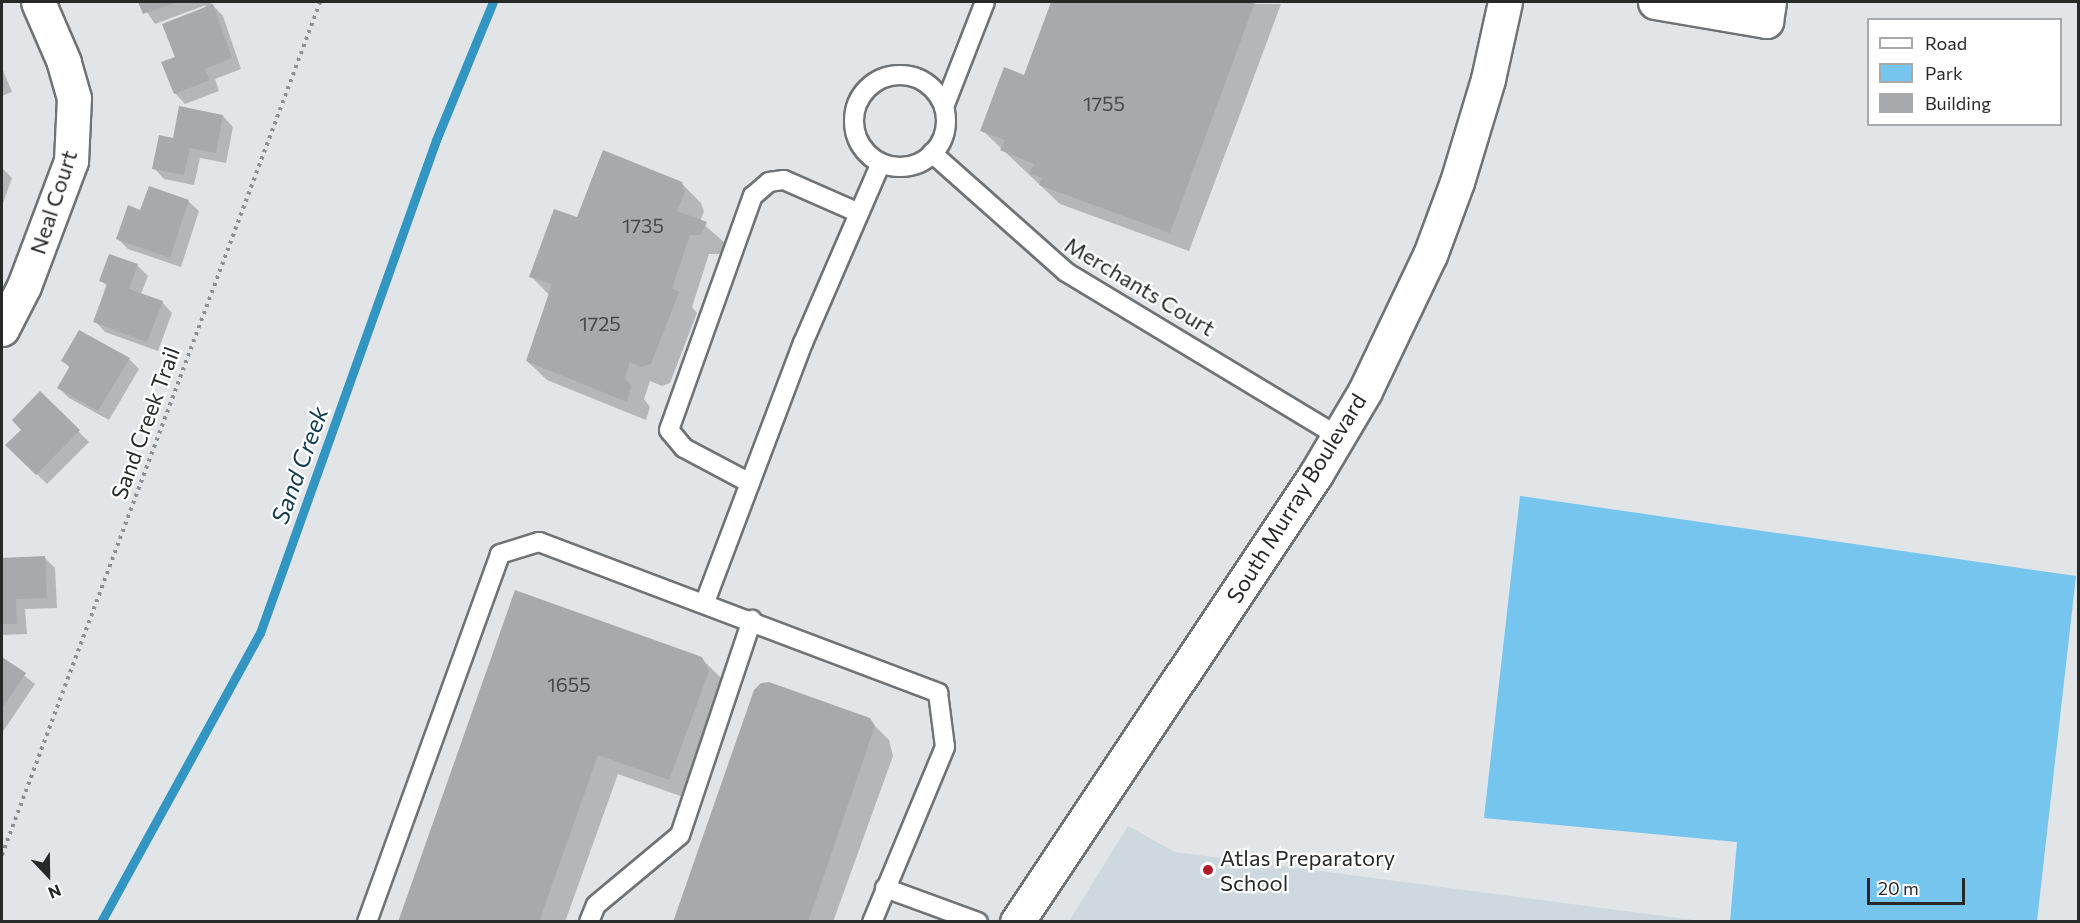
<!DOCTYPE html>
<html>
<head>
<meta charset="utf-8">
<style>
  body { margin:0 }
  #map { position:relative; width:2080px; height:923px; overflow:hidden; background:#e1e5e7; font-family:Commissioner,sans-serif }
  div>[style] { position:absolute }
  .built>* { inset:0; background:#cdd9de }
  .green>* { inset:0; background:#75c5ef }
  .shadow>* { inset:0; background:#0003 }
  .stream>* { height:9px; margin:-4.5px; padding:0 4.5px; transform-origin:4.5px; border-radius:4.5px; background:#3295c2 }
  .building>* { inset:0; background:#a6aaac }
  .path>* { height:4px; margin-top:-2px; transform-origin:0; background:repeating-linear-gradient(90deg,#8d9091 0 3px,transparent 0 7.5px) }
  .roads { filter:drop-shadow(2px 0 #707375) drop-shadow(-2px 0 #707375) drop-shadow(0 2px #707375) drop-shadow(0 -2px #707375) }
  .lane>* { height:18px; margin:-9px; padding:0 9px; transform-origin:9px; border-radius:9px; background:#fff }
  .lane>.ring { margin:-9px; padding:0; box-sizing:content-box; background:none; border:18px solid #fff; border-radius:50% }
  .street>* { height:33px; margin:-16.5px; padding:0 16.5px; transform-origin:16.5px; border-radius:16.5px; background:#fff }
  .secondary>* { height:33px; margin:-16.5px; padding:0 16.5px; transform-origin:16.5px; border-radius:16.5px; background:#fff }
  .dots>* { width:16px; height:16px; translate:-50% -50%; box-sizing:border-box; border:3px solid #fff; border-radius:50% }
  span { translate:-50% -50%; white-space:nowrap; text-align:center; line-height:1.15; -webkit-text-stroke:4.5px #fff; paint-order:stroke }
  .number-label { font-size:20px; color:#47494a }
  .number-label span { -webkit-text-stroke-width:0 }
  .street-label { font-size:22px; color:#272929 }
  .poi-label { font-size:22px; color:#272929 }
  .left { translate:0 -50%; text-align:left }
  .water-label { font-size:24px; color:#123c4f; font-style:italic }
  .frame { position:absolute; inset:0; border:3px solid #272929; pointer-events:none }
  .legend { position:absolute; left:1867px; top:18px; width:195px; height:108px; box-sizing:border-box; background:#fff; border:2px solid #a9a9a9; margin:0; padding:8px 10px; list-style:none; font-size:18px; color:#272929 }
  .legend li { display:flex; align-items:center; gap:12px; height:30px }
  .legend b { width:30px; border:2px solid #a9a9a9 }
  .north { position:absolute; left:18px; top:845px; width:60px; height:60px; -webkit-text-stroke:4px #fff; paint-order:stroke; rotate:158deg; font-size:16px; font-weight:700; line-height:24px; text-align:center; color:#272929 }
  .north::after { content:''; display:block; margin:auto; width:21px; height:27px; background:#272929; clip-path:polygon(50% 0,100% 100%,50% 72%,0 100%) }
  .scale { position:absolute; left:1867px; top:878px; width:98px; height:27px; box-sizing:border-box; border:3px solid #272929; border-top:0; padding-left:8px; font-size:18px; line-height:21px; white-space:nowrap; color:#272929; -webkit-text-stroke:4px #fff; paint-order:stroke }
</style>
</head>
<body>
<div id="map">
  <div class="built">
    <div style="clip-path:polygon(1128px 826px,1175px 852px,1701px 921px,1069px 921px)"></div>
  </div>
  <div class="green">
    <div style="clip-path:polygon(1520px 496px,2076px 576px,2037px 921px,1730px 921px,1737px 842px,1484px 818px)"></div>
  </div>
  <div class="shadow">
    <div style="clip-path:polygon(140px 2px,210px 2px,223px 16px,241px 69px,215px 79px,219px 91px,185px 104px,175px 93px,177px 58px,206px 5px,155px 24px)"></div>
    <div style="clip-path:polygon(1053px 2px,1281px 4px,1189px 251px,1060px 204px,982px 130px,1025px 77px)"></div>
    <div style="clip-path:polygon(2px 68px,12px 92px,2px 96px)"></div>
    <div style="clip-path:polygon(223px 116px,233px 127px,226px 163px,200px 158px,194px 185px,164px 179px,154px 168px,174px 140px)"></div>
    <div style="clip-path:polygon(2px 168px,12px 178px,2px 206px)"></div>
    <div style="clip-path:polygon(681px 183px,701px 203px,704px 212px,700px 221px,725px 243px,721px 254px,709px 254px,692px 307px,697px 313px,670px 383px,662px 386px,650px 381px,644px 399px,650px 407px,646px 420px,547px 380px,527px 361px,550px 296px,531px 276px,578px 219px)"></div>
    <div style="clip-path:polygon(188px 201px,199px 211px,181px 267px,128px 249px,117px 238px,141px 212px)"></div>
    <div style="clip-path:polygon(137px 265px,148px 276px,141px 294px,162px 302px,172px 313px,158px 351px,105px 332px,95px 321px,108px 287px,101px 280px)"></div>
    <div style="clip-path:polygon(129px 359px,139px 369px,109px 420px,69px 398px,59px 388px,70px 368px,63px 361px)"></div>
    <div style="clip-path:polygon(40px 393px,89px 442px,47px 484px,7px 445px,23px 430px)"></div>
    <div style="clip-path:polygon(44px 557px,55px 568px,57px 608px,25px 609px,27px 634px,2px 635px,2px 559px)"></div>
    <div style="clip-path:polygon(2px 658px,35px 684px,2px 733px)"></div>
    <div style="clip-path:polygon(702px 659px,722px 679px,728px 692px,689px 799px,618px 774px,565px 922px,399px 922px)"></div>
    <div style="clip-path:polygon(869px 720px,889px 740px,893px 756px,833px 922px,675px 922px)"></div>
  </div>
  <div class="stream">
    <div style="left:101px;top:922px;width:330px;rotate:-61.2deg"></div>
    <div style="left:260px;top:633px;width:523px;rotate:-70.35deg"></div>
    <div style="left:436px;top:140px;width:149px;rotate:-67.6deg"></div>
  </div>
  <div class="building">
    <div style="clip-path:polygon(138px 2px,177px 2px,143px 14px)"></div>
    <div style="clip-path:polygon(1051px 2px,1255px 2px,1170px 233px,1039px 185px,1042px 178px,1029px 174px,1034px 164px,1000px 150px,1005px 140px,980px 131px,1004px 67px,1024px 75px)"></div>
    <div style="clip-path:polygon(213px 4px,232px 58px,205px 69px,210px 80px,174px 94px,161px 62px,175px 57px,162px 24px)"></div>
    <div style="clip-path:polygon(179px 106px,223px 115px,216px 153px,190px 148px,184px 175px,152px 169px,159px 135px,173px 138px)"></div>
    <div style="clip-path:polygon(603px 150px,682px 182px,685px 192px,677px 211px,707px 222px,701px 235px,690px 235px,672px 288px,679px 292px,651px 364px,641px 367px,630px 362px,625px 378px,631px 386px,627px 402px,526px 361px,552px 284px,529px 277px,554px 209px,577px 217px)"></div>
    <div style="clip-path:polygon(149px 186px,189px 200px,170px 258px,116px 239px,128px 205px,140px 210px)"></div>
    <div style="clip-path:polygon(109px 254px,138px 264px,129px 289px,163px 301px,147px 342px,93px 322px,107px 284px,99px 281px)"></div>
    <div style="clip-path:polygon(79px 330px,130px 358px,98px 411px,57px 388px,70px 366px,61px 361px)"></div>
    <div style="clip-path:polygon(40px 391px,80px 430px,36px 475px,5px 445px,21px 430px,12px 420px)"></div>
    <div style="clip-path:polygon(45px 556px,47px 598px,16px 599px,17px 624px,2px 624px,2px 558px)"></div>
    <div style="clip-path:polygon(515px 590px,702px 657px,709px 671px,669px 780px,598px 755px,539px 922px,398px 922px)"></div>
    <div style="clip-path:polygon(2px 657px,26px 673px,2px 708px)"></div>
    <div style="clip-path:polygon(769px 682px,870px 718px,875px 726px,808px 922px,673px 922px,754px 690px,761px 683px)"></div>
  </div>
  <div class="path">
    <div style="left:2px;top:855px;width:910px;rotate:-69.55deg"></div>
  </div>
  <div class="roads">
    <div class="lane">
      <div class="ring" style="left:854px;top:75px;width:74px;height:74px"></div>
      <div style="left:944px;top:107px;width:113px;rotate:-68.7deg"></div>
      <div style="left:932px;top:153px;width:179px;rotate:41.6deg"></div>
      <div style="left:1066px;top:272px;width:320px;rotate:31.1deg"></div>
      <div style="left:750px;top:483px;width:75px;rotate:-152.1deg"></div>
      <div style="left:684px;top:448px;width:23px;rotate:-130deg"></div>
      <div style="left:669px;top:430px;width:249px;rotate:-70.3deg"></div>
      <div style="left:753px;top:196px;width:21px;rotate:-41deg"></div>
      <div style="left:769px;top:182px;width:15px;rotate:-8deg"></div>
      <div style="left:784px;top:180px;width:82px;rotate:23.7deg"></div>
      <div style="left:705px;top:602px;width:277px;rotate:-69.3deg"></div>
      <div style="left:803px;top:343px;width:196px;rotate:-66.6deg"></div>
      <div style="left:885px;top:888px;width:99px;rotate:20.1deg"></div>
      <div style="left:367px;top:922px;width:391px;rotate:-70.1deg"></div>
      <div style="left:500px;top:554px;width:41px;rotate:-17.1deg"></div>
      <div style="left:539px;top:542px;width:427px;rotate:20.7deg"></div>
      <div style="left:938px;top:693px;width:54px;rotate:82.6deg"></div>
      <div style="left:945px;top:747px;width:190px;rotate:112.6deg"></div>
      <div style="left:589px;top:922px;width:18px;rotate:-68deg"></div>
      <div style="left:596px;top:905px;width:109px;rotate:-39.8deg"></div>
      <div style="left:680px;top:835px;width:227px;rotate:-71.5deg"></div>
    </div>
    <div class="street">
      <div style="left:1655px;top:2px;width:113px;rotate:9.7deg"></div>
      <div style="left:1766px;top:21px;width:19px;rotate:-81deg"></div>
      <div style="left:2px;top:329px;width:48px;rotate:-62.9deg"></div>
      <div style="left:24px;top:286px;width:134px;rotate:-69.4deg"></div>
      <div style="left:71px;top:161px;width:63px;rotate:-87.3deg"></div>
      <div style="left:74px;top:98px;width:37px;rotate:-106deg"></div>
      <div style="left:64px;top:62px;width:65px;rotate:-113.4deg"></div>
    </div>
    <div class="secondary">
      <div style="left:1017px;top:922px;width:539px;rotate:-56.28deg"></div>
      <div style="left:1316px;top:474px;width:96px;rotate:-59.4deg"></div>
      <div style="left:1365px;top:391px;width:151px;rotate:-64.5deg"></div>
      <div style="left:1430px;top:255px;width:78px;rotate:-69.7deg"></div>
      <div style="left:1457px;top:182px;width:108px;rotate:-73.2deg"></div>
      <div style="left:1488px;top:79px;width:79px;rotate:-77.6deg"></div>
    </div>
  </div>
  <div class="dots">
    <div style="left:1208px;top:870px;background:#af1c2c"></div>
  </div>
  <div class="number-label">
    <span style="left:1104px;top:103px">1755</span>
    <span style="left:643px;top:225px">1735</span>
    <span style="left:600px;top:323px">1725</span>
    <span style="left:569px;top:684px">1655</span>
  </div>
  <div class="street-label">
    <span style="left:53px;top:202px;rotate:-72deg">Neal Court</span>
    <span style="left:1140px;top:286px;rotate:31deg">Merchants Court</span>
    <span style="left:145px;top:423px;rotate:-70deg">Sand Creek Trail</span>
    <span style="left:1296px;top:498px;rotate:-58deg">South Murray Boulevard</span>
  </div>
  <div class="poi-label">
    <span class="left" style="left:1220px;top:870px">Atlas Preparatory<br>School</span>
  </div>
  <div class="water-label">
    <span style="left:299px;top:465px;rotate:-70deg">Sand Creek</span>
  </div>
  <div class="frame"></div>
  <ul class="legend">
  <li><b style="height:8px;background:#fff"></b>Road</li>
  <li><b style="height:16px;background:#75c5ef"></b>Park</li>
  <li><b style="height:16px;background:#a6aaac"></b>Building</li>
  </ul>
  <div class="north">N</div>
  <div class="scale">20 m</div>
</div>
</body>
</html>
